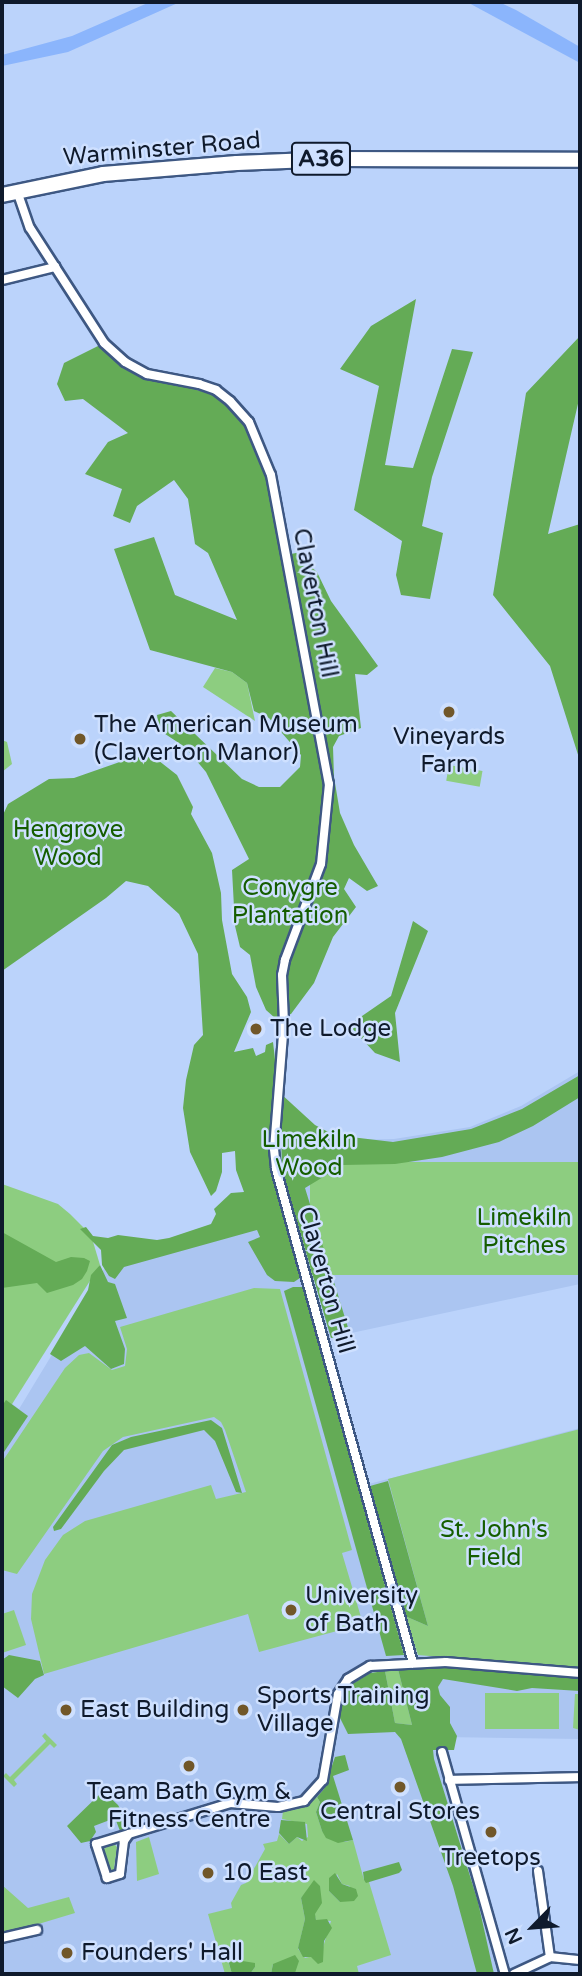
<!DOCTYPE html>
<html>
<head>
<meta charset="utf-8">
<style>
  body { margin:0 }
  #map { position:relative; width:582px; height:1976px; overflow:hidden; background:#bbd3fb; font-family:"Varela Round",sans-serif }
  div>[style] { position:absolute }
  .built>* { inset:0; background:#abc5f1 }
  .green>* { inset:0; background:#8dcd80; transform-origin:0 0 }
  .forest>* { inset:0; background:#64ab56 }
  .water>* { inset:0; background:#8bb5fc }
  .roads { filter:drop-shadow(2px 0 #3e5883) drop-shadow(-2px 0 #3e5883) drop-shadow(0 2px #3e5883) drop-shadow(0 -2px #3e5883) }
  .minor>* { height:8px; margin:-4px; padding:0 4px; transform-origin:4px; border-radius:4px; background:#fff }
  .trunk>* { height:14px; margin:-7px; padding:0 7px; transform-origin:7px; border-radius:7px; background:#fff }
  .dots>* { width:19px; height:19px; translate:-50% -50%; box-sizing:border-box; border:4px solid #cee0ff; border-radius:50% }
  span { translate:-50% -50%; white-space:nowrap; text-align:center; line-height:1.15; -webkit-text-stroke:5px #cee0ff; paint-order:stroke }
  .shield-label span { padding:2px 5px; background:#cee0ff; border:2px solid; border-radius:5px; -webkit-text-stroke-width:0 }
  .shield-label { font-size:23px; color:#0f1a2c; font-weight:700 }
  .street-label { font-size:24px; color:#0f1a2c }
  .poi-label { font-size:24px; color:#0f1a2c }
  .left { translate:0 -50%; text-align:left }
  .park-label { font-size:24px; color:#155d00 }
  .frame { position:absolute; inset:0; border:4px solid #0f1a2c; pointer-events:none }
  .north { position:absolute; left:498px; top:1892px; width:70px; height:70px; -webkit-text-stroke:5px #cee0ff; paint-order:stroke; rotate:245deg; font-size:19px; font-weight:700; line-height:28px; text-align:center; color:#0f1a2c }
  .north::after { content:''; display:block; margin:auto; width:24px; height:32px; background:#0f1a2c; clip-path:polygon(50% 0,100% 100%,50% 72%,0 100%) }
</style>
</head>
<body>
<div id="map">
  <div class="built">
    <div style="clip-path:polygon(580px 1071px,580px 1284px,328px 1338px,369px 1484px,580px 1428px,580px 1739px,443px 1737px,509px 1974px,2px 1974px,2px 1405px,6px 1399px,19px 1409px,110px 1259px,289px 1206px,279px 1171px,282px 1101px,313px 1129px,351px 1140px,394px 1139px,470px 1127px,521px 1106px)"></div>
  </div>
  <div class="green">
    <div style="clip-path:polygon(215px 668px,232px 672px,247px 683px,255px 721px,203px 687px)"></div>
    <div style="clip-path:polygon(2px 740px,7px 742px,12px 764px,2px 772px)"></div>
    <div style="left:449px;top:765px;width:34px;height:16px;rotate:10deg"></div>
    <div style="left:580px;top:1162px;width:113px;height:270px;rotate:90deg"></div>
    <div style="clip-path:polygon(2px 1184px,58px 1204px,70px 1214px,91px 1235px,100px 1265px,2px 1420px)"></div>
    <div style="clip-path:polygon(254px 1288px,280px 1289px,352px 1550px,342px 1553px,363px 1624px,259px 1652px,248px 1614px,44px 1674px,31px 1619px,32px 1594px,45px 1560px,63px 1535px,85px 1521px,211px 1485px,216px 1499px,246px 1492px,225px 1430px,221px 1422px,214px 1417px,123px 1437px,103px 1451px,17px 1574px,2px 1570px,2px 1462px,65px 1368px,79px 1355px,89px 1353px,112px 1370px,125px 1366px,127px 1349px,120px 1327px)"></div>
    <div style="clip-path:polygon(580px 1429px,580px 1669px,418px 1655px,405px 1616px,428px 1626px,388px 1479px)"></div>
    <div style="clip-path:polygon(14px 1610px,26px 1645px,2px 1653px,2px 1614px)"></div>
    <div style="clip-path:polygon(398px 1669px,412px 1725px,395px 1723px,385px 1671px)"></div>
    <div style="left:485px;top:1693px;width:74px;height:36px"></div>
    <div style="clip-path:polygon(575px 1694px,580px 1694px,580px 1730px,573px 1728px)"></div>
    <div style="clip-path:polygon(45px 1733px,57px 1745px,54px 1748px,50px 1744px,14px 1780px,17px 1784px,14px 1787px,3px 1776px,6px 1773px,10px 1777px,46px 1741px,42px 1736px)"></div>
    <div style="clip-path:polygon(evenodd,317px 1797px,320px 1802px,316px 1812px,322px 1831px,333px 1839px,345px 1842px,353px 1840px,364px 1880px,369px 1882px,391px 1955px,357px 1966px,359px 1974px,292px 1974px,295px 1973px,273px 1964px,271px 1974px,250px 1974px,255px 1967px,228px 1961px,232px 1974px,225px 1974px,208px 1914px,232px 1908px,231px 1903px,241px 1885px,246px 1883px,265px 1849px,263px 1844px,277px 1841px,279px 1834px,289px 1844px,297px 1837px,302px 1841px,308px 1837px,307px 1824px,282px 1819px,283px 1811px,298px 1809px,317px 1797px,337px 1874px,342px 1884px,350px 1886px,340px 1902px,329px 1891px,337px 1874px,317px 1797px,308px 1891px,316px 1920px,331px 1921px,321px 1954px,305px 1958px,298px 1949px,305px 1919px,301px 1898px,308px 1891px)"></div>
    <div style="clip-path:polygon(149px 1837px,159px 1874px,137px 1881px,136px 1842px)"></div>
    <div style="clip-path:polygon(114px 1844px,117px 1847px,114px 1869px,111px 1871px,103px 1849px)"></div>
    <div style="clip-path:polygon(2px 1885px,28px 1908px,69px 1897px,75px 1913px,2px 1935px)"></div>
  </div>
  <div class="forest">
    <div style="clip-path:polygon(416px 299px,385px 465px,413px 468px,452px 349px,473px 352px,432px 477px,422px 526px,443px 533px,430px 599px,401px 595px,396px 575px,402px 541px,354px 510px,379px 386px,340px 369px,371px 326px)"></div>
    <div style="clip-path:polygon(580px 336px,580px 395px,548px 534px,580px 524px,580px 761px,550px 666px,493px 595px,526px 393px)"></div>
    <div style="clip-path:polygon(98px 346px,132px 372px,215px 395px,238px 414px,262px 459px,281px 556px,296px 553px,317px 572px,331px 601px,378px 666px,367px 675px,355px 674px,361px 728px,339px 736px,333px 747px,334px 777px,340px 813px,354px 845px,378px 886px,367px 891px,349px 878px,344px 889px,356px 907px,333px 937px,314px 983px,291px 1014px,275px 1018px,266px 1010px,256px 987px,250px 955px,240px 947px,235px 926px,232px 870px,249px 859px,206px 772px,185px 747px,159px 730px,157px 715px,171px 711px,242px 779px,259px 787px,280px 787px,300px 767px,301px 755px,269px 718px,254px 711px,247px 683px,232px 672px,150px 650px,114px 549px,154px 537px,175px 595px,237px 620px,208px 553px,195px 544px,188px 499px,174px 480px,137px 506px,130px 523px,113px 516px,122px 489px,85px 474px,108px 442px,128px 433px,83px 399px,65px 401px,57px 384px,64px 363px)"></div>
    <div style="clip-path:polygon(134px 757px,154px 757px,177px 775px,193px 807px,191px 814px,212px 853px,221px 893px,222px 920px,232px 974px,247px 997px,251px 1012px,234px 1052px,253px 1048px,256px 1056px,265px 1052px,266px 1045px,273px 1042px,276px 1068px,272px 1171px,300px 1278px,294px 1282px,275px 1281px,267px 1275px,248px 1242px,260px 1237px,257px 1230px,124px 1267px,115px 1279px,109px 1276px,102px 1265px,101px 1250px,80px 1229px,86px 1227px,93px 1236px,108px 1238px,118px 1235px,157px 1240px,169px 1238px,211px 1224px,216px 1214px,214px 1209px,231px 1193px,244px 1192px,236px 1170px,235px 1151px,222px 1153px,222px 1172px,216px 1191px,211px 1196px,190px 1152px,183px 1108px,186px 1080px,194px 1045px,203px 1035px,198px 954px,179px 914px,148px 886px,126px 881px,106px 898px,2px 971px,2px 817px,8px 804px,49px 779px,74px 778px)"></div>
    <div style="clip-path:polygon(413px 921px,428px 931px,395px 1013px,400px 1062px,375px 1053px,349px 1025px,391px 996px)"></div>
    <div style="clip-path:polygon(580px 1075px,580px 1097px,533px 1126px,499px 1142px,442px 1157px,395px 1164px,343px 1165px,305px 1188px,350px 1334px,331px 1338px,282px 1170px,280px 1093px,315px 1125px,334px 1135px,393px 1142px,471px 1129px,522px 1109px)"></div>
    <div style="clip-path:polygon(2px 1232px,56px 1262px,71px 1257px,84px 1258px,90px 1261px,87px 1271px,82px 1279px,73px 1285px,47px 1293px,37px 1283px,2px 1288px)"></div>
    <div style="clip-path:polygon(100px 1265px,108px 1282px,115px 1284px,127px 1318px,115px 1321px,125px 1349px,124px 1364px,111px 1369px,85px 1346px,61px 1361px,50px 1354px,88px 1290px,91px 1275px)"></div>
    <div style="clip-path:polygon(293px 1287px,303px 1287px,404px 1655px,386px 1656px,284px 1291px)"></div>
    <div style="clip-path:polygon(6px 1400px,28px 1416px,2px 1455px,2px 1406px)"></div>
    <div style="clip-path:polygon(211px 1420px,222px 1428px,242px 1493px,236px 1492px,215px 1441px,204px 1430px,124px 1450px,104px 1471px,61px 1529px,54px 1531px,53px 1527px,112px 1445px,131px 1437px)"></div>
    <div style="clip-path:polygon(388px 1481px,428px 1626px,405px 1616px,370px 1486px)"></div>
    <div style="clip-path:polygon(9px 1655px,40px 1661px,44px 1675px,35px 1679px,18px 1698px,2px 1686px,2px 1660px)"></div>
    <div style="clip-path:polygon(435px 1666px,580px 1677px,580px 1691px,532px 1688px,517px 1691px,443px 1679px,438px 1687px,440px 1695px,450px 1707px,450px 1723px,457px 1736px,454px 1750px,433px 1750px,434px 1759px,478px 1902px,494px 1974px,477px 1974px,453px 1886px,401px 1739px,395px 1732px,348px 1734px,340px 1718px,340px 1705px,346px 1688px,370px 1673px,385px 1671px,395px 1723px,412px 1725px,398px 1669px)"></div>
    <div style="clip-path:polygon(345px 1755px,349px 1770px,333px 1776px,353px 1840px,338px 1843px,326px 1838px,322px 1831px,316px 1812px,320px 1802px,317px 1797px,324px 1789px,335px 1757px)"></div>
    <div style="clip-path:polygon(103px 1791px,118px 1805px,128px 1823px,127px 1829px,120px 1831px,115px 1818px,94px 1826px,96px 1832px,90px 1841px,81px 1843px,67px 1826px)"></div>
    <div style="clip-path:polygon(281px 1820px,305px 1822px,307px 1841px,297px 1837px,289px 1844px,279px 1833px)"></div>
    <div style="clip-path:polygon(399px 1862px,402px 1870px,399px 1873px,366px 1883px,364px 1880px,363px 1872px)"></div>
    <div style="clip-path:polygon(335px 1873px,342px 1884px,356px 1889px,358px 1896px,354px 1901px,340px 1902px,329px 1891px,329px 1878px)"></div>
    <div style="clip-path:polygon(314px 1880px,320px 1886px,322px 1903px,315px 1914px,316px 1920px,327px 1919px,332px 1928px,324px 1941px,323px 1962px,318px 1964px,311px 1957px,303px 1957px,298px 1948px,305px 1919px,301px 1898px)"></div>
    <div style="clip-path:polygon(295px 1955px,299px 1961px,295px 1973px,271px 1974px,273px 1964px)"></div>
    <div style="clip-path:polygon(230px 1959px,255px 1963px,255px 1967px,250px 1974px,232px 1974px,228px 1960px)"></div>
  </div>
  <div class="water">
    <div style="clip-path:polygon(150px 2px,180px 2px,68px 52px,2px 66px,2px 55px,72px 36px)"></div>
    <div style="clip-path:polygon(467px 2px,499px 2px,516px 10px,580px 47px,580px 63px)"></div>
  </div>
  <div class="roads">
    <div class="minor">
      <div style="left:17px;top:191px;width:39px;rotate:71deg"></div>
      <div style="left:30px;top:228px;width:137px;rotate:57.2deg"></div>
      <div style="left:104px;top:343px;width:28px;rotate:42deg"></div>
      <div style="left:125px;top:362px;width:25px;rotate:29deg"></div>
      <div style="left:147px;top:374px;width:53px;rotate:10.9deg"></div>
      <div style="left:199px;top:384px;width:18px;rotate:19deg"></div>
      <div style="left:216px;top:390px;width:18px;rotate:38deg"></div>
      <div style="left:230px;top:401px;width:28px;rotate:48deg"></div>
      <div style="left:249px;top:422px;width:57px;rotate:67.5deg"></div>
      <div style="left:271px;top:475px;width:314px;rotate:79.4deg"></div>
      <div style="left:329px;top:784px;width:80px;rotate:95.7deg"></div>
      <div style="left:321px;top:864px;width:103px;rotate:110.6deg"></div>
      <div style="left:285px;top:960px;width:15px;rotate:101deg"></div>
      <div style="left:282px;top:975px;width:47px;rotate:87.6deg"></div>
      <div style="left:284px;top:1022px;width:127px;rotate:94.5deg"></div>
      <div style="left:274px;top:1149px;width:20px;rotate:84deg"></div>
      <div style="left:276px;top:1169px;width:513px;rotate:74.5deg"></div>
      <div style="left:2px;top:280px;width:55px;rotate:-13.8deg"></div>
      <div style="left:442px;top:1752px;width:231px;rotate:74.2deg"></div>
      <div style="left:449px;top:1780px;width:131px;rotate:-1.3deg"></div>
      <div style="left:129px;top:1834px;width:9px;rotate:126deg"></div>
      <div style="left:124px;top:1841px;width:33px;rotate:97deg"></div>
      <div style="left:120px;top:1874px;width:14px;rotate:163deg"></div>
      <div style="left:107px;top:1878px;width:36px;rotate:-108deg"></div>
      <div style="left:96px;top:1844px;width:140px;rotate:-17deg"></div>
      <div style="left:230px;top:1803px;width:48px;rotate:4.8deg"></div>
      <div style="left:278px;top:1807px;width:27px;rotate:-13deg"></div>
      <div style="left:304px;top:1801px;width:28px;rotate:-48deg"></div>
      <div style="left:323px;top:1780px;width:87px;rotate:-80.1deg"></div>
      <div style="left:338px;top:1694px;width:18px;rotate:-56deg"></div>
      <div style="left:348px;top:1679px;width:26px;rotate:-31deg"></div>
      <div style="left:370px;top:1666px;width:76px;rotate:-3deg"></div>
      <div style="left:446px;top:1662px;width:134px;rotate:4.7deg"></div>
      <div style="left:538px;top:1871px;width:87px;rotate:82.1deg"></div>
      <div style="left:2px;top:1938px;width:36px;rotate:-13deg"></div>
      <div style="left:514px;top:1974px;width:40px;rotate:-25deg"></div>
      <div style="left:550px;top:1957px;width:30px;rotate:6deg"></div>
    </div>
    <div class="trunk">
      <div style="left:2px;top:195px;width:103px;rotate:-11.7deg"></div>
      <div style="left:103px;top:174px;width:134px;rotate:-4.7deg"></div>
      <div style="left:237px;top:163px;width:98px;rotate:-2.3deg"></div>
      <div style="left:335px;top:159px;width:245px;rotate:0.2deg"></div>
    </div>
  </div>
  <div class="dots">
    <div style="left:449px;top:712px;background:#715729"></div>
    <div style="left:80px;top:739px;background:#715729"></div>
    <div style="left:256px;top:1029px;background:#715729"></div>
    <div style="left:291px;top:1610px;background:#715729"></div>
    <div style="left:66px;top:1710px;background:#715729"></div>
    <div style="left:243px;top:1710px;background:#715729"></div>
    <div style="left:189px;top:1766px;background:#715729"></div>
    <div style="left:400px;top:1787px;background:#715729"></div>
    <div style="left:491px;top:1832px;background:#715729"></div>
    <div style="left:208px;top:1873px;background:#715729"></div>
    <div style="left:67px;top:1953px;background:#715729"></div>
  </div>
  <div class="shield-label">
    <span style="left:321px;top:159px">A36</span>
  </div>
  <div class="street-label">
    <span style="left:162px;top:149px;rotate:-5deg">Warminster Road</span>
    <span style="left:315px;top:603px;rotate:79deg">Claverton Hill</span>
    <span style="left:326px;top:1280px;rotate:74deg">Claverton Hill</span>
  </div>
  <div class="poi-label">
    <span class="left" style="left:94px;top:739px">The American Museum<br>(Claverton Manor)</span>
    <span style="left:449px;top:751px">Vineyards<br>Farm</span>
    <span class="left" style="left:270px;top:1029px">The Lodge</span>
    <span class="left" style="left:305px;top:1610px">University<br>of Bath</span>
    <span class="left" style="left:257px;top:1710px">Sports Training<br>Village</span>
    <span class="left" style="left:80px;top:1710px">East Building</span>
    <span style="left:189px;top:1806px">Team Bath Gym &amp;<br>Fitness Centre</span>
    <span style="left:400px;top:1812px">Central Stores</span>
    <span style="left:491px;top:1858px">Treetops</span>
    <span class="left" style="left:222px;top:1873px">10 East</span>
    <span class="left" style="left:81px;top:1953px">Founders' Hall</span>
  </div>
  <div class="park-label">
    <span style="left:68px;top:844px">Hengrove<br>Wood</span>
    <span style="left:290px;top:902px">Conygre<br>Plantation</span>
    <span style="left:309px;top:1154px">Limekiln<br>Wood</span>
    <span style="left:524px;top:1232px">Limekiln<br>Pitches</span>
    <span style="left:494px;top:1544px">St. John's<br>Field</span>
  </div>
  <div class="frame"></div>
  <div class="north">N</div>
</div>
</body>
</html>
